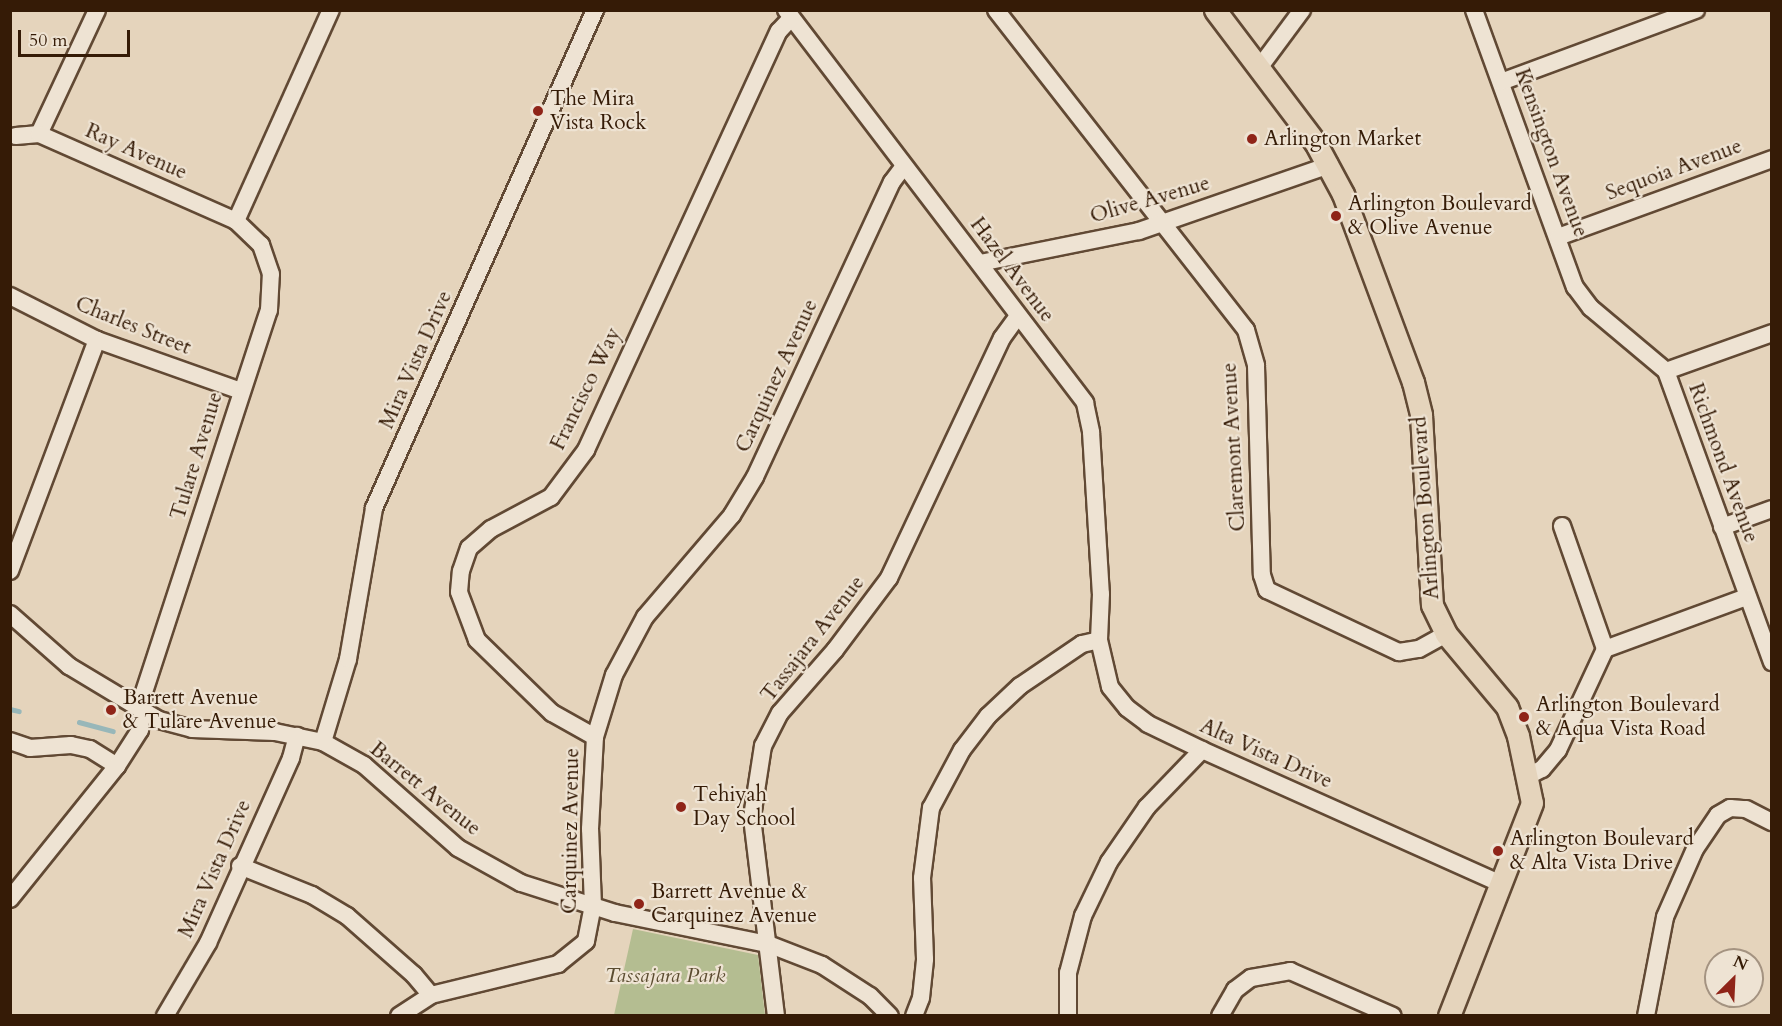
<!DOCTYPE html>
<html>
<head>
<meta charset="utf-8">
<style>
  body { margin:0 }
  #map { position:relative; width:1782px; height:1026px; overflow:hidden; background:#e5d4bc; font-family:Cardo,serif }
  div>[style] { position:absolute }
  .green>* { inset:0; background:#b4bd91 }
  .stream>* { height:4.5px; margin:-2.25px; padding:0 2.25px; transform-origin:2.25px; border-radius:2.25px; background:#98b7b9 }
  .roads { filter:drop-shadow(2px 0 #614934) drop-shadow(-2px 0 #614934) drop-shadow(0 2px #614934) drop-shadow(0 -2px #614934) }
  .minor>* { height:16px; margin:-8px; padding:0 8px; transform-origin:8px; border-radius:8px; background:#eee3d3 }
  .major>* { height:21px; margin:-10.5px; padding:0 10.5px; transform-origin:10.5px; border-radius:10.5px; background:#e5d4bc }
  .dots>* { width:16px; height:16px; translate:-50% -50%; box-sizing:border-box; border:3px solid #eee3d3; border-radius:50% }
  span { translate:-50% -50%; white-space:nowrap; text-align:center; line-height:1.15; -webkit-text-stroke:4.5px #eee3d3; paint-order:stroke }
  .poi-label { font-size:21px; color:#351b06 }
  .left { translate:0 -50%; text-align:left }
  .street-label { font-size:21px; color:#351b06 }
  .park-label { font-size:21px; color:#5b4c30; font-style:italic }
  .frame { position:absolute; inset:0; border:12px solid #351b06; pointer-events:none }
  .north { position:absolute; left:1704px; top:948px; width:60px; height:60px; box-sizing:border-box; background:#eee3d3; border:2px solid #a49381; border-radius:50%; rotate:24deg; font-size:16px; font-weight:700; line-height:24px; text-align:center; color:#351b06 }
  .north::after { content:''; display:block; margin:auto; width:21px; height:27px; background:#8f2418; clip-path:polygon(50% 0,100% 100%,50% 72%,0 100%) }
  .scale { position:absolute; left:18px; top:30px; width:112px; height:27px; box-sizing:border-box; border:3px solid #351b06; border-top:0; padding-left:8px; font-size:18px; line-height:21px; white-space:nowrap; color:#351b06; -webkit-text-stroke:4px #eee3d3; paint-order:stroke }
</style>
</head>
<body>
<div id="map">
  <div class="green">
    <div style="clip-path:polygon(633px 929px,758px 955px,765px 1015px,614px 1015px)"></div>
  </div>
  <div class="stream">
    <div style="left:10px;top:709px;width:9px;rotate:13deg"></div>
    <div style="left:79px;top:722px;width:35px;rotate:15deg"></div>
  </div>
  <div class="roads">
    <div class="minor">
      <div style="left:786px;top:10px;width:494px;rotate:52.7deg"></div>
      <div style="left:1085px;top:403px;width:30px;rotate:78deg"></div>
      <div style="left:1091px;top:432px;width:162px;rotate:86.5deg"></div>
      <div style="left:1101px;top:594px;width:46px;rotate:92.5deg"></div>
      <div style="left:1099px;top:640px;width:48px;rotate:76.8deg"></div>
      <div style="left:1110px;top:687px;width:27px;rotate:51deg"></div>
      <div style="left:1127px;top:708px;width:26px;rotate:37deg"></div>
      <div style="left:1148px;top:724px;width:60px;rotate:25.7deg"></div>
      <div style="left:1202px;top:750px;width:328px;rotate:24.1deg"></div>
      <div style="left:996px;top:10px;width:406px;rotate:52deg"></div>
      <div style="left:1246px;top:330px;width:37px;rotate:74deg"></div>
      <div style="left:1256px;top:366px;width:209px;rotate:88.4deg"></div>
      <div style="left:1262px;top:575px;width:16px;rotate:72deg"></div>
      <div style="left:1267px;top:590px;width:146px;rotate:25.2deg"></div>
      <div style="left:1399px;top:652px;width:20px;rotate:-9deg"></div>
      <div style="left:1419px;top:649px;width:31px;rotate:-29deg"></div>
      <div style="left:1474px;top:10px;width:295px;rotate:70deg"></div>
      <div style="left:1575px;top:287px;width:26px;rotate:53deg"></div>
      <div style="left:1591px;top:308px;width:98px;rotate:40deg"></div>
      <div style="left:1666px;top:371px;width:310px;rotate:70deg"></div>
      <div style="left:1259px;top:68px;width:72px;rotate:-53.4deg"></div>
      <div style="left:1501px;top:82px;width:208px;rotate:-20.3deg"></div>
      <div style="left:39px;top:134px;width:137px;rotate:-64.9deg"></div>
      <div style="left:16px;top:136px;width:23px;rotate:-5deg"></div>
      <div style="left:39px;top:134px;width:215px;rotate:23.8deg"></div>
      <div style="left:1558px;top:237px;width:228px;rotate:-20deg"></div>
      <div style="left:980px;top:263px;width:162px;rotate:-11.4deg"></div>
      <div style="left:1139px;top:231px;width:202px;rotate:-19.1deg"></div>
      <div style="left:10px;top:296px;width:97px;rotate:26.8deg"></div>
      <div style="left:97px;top:340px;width:153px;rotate:19.5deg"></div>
      <div style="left:1666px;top:371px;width:113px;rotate:-19.7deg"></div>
      <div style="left:1562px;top:526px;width:130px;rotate:70.7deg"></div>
      <div style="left:1722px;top:527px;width:53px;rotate:-19.8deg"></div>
      <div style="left:10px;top:571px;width:247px;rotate:-69.4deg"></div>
      <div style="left:10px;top:614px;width:79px;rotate:41.4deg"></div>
      <div style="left:69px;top:666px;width:105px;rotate:31deg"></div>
      <div style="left:159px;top:720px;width:34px;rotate:15deg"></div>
      <div style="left:192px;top:729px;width:83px;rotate:2.1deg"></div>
      <div style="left:275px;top:732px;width:49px;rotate:11.8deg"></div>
      <div style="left:323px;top:742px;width:47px;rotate:29.3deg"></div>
      <div style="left:364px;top:765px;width:125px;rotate:41.4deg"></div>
      <div style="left:458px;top:848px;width:72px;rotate:29.1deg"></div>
      <div style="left:521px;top:883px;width:99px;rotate:17.7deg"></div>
      <div style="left:615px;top:913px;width:156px;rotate:11.5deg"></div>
      <div style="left:768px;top:944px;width:58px;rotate:21.3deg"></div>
      <div style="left:822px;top:965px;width:57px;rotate:32.9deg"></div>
      <div style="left:870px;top:996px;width:28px;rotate:45deg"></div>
      <div style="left:595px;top:737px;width:49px;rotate:-150.8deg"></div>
      <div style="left:552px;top:713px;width:105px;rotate:-135.8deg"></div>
      <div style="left:477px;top:640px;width:51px;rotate:-110.6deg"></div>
      <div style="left:459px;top:592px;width:21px;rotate:-85deg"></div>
      <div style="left:461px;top:571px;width:24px;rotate:-71deg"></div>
      <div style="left:469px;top:548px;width:29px;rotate:-41deg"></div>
      <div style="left:491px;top:529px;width:68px;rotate:-28.1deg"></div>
      <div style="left:551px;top:497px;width:59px;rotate:-53.3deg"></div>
      <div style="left:586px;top:450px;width:461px;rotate:-65.3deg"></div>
      <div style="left:779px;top:31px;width:18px;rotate:-47deg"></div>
      <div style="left:10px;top:741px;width:21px;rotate:19deg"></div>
      <div style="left:30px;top:748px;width:41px;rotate:-4.2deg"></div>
      <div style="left:71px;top:745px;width:19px;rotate:12deg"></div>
      <div style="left:90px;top:749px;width:32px;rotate:32deg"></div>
      <div style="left:323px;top:742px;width:87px;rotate:-73.2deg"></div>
      <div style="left:348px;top:659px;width:153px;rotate:-80.2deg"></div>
      <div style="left:374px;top:508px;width:545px;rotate:-66.07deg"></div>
      <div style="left:1526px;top:777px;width:18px;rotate:-27deg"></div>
      <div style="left:1542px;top:769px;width:25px;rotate:-50deg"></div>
      <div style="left:1558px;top:750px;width:111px;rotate:-65deg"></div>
      <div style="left:1605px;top:649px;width:150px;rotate:-20.2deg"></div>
      <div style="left:240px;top:866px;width:78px;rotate:21.9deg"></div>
      <div style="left:312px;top:895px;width:41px;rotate:31deg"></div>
      <div style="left:347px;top:916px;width:89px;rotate:41.4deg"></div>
      <div style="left:414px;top:975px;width:26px;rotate:50deg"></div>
      <div style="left:10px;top:899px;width:171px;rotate:-51.2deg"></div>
      <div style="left:117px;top:766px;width:43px;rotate:-57.4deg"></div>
      <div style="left:140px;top:730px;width:38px;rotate:-84deg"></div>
      <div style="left:144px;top:692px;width:402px;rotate:-71.9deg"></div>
      <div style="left:269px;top:310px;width:36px;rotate:-87deg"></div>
      <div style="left:271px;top:274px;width:31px;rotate:-109deg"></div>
      <div style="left:261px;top:245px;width:35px;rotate:-136deg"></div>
      <div style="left:236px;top:221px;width:231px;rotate:-65.8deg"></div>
      <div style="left:165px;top:1016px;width:85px;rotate:-59.5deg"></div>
      <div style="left:208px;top:943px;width:203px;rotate:-65.8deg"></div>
      <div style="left:291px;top:758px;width:23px;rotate:-75deg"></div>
      <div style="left:399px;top:1016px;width:38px;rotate:-33deg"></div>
      <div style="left:431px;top:995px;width:131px;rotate:-13.7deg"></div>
      <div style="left:558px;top:964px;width:36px;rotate:-39deg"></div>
      <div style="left:586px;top:941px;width:36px;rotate:-79deg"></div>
      <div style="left:593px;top:906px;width:77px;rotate:-92.2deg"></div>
      <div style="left:590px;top:829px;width:92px;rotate:-86.9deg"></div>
      <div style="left:595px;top:737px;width:65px;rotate:-73deg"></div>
      <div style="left:614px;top:675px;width:66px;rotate:-61.9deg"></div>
      <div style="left:645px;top:617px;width:134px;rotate:-49.5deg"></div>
      <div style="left:732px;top:515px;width:44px;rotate:-58.8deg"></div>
      <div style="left:755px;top:477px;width:325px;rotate:-65.1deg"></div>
      <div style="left:892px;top:182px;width:20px;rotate:-53deg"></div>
      <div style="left:776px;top:1016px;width:200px;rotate:-96.9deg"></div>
      <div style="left:752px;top:817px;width:72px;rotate:-81.2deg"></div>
      <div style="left:763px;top:746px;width:37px;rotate:-63deg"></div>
      <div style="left:780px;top:713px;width:84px;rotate:-48.9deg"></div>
      <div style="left:835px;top:650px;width:90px;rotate:-53.1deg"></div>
      <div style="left:889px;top:578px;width:265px;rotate:-64.8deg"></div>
      <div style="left:1002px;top:338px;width:27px;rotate:-54deg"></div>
      <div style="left:914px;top:1016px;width:19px;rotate:-69deg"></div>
      <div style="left:921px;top:998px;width:39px;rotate:-84deg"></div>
      <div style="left:925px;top:959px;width:81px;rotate:-92.1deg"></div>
      <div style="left:922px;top:878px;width:71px;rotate:-82.7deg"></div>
      <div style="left:931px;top:808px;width:66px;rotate:-61.9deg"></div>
      <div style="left:962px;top:750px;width:43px;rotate:-52.6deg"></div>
      <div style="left:988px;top:716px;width:44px;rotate:-43.2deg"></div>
      <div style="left:1020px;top:686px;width:75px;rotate:-34.1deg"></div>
      <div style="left:1082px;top:644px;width:17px;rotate:-13deg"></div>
      <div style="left:1068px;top:1016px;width:43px;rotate:-90deg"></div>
      <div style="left:1068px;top:973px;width:59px;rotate:-75.3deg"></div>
      <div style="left:1083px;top:916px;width:60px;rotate:-64.3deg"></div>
      <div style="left:1109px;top:862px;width:67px;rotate:-55.4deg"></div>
      <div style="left:1147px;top:807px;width:79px;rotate:-46deg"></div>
      <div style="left:1220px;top:1016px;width:30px;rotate:-60deg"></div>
      <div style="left:1235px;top:990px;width:20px;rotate:-37deg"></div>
      <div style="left:1251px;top:978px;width:40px;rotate:-10deg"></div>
      <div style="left:1290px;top:971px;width:112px;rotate:23.6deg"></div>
      <div style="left:1646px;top:1016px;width:101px;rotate:-79.1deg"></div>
      <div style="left:1665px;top:917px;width:74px;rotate:-66.2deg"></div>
      <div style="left:1695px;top:849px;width:41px;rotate:-55.9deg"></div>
      <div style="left:1718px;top:815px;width:14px;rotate:-30deg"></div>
      <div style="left:1730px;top:808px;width:16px;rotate:4deg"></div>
      <div style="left:1746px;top:809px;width:29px;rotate:27deg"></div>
    </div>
    <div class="major">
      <div style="left:1215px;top:10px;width:166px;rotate:52.9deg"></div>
      <div style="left:1315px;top:142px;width:59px;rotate:61.7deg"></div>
      <div style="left:1343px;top:194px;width:201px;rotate:69.6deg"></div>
      <div style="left:1413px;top:382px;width:34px;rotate:76deg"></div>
      <div style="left:1421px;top:415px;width:190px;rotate:86.7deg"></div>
      <div style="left:1432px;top:605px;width:32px;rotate:64deg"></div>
      <div style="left:1446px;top:634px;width:95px;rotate:50.1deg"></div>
      <div style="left:1507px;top:707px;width:31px;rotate:69deg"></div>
      <div style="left:1518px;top:736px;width:68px;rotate:78.2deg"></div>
      <div style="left:1532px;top:803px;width:229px;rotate:111.3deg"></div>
    </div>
  </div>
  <div class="dots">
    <div style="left:538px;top:111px;background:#8f2418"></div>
    <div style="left:1252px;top:139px;background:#8f2418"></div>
    <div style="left:1336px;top:216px;background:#8f2418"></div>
    <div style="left:111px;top:710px;background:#8f2418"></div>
    <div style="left:1524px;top:717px;background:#8f2418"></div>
    <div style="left:681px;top:807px;background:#8f2418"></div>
    <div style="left:1498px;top:851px;background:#8f2418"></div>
    <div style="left:639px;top:904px;background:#8f2418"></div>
  </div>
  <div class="poi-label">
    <span class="left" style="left:550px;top:111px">The Mira<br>Vista Rock</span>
    <span class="left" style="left:1264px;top:139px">Arlington Market</span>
    <span class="left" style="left:1348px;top:216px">Arlington Boulevard<br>&amp; Olive Avenue</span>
    <span class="left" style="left:123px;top:710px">Barrett Avenue<br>&amp; Tulare Avenue</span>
    <span class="left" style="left:1536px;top:717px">Arlington Boulevard<br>&amp; Aqua Vista Road</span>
    <span class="left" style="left:693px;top:807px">Tehiyah<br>Day School</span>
    <span class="left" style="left:1510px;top:851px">Arlington Boulevard<br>&amp; Alta Vista Drive</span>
    <span class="left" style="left:651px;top:904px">Barrett Avenue &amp;<br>Carquinez Avenue</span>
  </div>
  <div class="street-label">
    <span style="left:136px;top:152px;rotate:24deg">Ray Avenue</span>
    <span style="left:1551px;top:153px;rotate:70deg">Kensington Avenue</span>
    <span style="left:1674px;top:170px;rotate:-20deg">Sequoia Avenue</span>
    <span style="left:1150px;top:200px;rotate:-16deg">Olive Avenue</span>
    <span style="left:1012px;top:270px;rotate:53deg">Hazel Avenue</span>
    <span style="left:133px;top:326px;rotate:22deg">Charles Street</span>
    <span style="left:416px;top:360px;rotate:-66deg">Mira Vista Drive</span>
    <span style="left:777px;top:376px;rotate:-65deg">Carquinez Avenue</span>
    <span style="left:586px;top:389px;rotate:-64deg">Francisco Way</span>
    <span style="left:1234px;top:447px;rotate:-93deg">Claremont Avenue</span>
    <span style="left:197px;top:456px;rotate:-73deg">Tulare Avenue</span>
    <span style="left:1723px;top:463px;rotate:70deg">Richmond Avenue</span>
    <span style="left:1426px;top:508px;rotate:-94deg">Arlington Boulevard</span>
    <span style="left:813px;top:639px;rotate:-52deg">Tassajara Avenue</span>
    <span style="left:1266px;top:754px;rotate:24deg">Alta Vista Drive</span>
    <span style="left:425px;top:789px;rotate:39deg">Barrett Avenue</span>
    <span style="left:571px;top:831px;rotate:-89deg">Carquinez Avenue</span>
    <span style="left:215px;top:869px;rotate:-66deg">Mira Vista Drive</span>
  </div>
  <div class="park-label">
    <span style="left:665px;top:976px">Tassajara Park</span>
  </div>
  <div class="frame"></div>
  <div class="north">N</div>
  <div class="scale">50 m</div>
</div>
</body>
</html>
